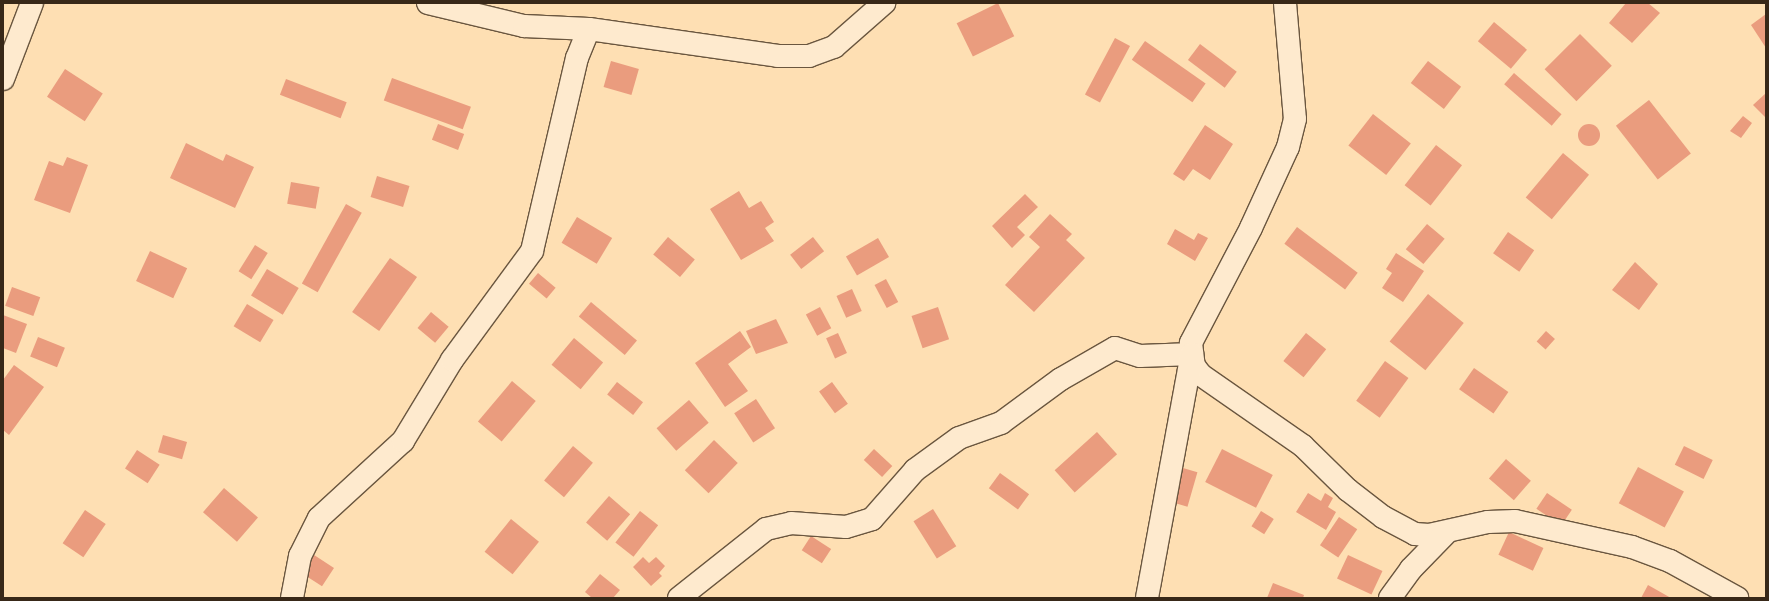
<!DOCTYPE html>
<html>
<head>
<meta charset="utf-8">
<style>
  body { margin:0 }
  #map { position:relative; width:1769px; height:601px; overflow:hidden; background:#fedfb3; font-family:"IM FELL DW Pica",serif }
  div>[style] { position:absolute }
  .building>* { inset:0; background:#ea9c7e; transform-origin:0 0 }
  .round { border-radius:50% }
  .roads { filter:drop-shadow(1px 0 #6a563f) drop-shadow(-1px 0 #6a563f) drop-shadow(0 1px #6a563f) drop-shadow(0 -1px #6a563f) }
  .minor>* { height:22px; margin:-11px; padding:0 11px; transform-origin:11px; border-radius:11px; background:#feeace }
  span { translate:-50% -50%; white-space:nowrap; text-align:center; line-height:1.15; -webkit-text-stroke:3px #feeace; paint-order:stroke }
  .frame { position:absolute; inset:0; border:4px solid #382818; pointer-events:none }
</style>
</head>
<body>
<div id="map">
  <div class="building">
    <div style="left:998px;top:3px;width:37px;height:46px;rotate:64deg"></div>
    <div style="clip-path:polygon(1626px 3px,1648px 3px,1660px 13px,1632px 43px,1609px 23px)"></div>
    <div style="clip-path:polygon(1766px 14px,1766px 48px,1751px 25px)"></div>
    <div style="left:1494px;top:22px;width:43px;height:25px;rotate:40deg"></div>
    <div style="left:1580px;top:34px;width:45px;height:50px;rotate:45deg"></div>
    <div style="left:1115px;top:38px;width:17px;height:64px;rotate:28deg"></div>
    <div style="left:1145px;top:41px;width:74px;height:23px;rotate:35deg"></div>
    <div style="left:1200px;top:44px;width:46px;height:20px;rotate:37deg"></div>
    <div style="left:611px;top:61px;width:29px;height:27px;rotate:16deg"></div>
    <div style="left:1428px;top:61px;width:42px;height:28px;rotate:38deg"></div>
    <div style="left:65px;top:69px;width:45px;height:33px;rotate:33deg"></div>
    <div style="left:1514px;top:73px;width:63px;height:15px;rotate:41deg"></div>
    <div style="left:392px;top:78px;width:84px;height:24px;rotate:20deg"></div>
    <div style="left:286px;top:79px;width:65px;height:17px;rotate:21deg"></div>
    <div style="clip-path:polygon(1766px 93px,1766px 118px,1753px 105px)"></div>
    <div style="left:1649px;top:100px;width:68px;height:42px;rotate:52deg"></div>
    <div style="left:1373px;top:114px;width:48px;height:40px;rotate:38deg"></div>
    <div style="clip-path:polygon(1743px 116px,1752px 123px,1741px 138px,1730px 131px)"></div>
    <div style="left:438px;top:124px;width:28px;height:17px;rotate:21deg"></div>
    <div class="round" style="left:1578px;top:124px;width:22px;height:22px"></div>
    <div style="clip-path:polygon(1205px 125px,1233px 144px,1210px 180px,1193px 169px,1184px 181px,1173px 174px)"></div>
    <div style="clip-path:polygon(186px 143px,223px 161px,226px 154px,254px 167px,235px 208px,170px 178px)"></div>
    <div style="left:1436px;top:145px;width:33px;height:51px;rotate:38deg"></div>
    <div style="left:1563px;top:153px;width:34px;height:58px;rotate:40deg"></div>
    <div style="clip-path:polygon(67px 157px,88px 165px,70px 213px,34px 200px,49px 161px,63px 166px)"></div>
    <div style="left:377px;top:176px;width:34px;height:22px;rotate:17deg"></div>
    <div style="left:291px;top:182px;width:29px;height:22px;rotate:10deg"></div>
    <div style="clip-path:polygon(739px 191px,749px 208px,761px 201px,774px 222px,765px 228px,774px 241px,741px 260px,710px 209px)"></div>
    <div style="clip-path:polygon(1025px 194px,1038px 207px,1017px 227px,1025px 235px,1012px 248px,992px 226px)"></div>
    <div style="left:346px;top:204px;width:18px;height:91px;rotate:29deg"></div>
    <div style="clip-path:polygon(1050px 214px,1072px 234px,1066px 240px,1085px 258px,1034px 312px,1005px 285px,1040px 247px,1029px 237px)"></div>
    <div style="left:577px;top:217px;width:41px;height:30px;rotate:31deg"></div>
    <div style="left:1427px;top:224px;width:23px;height:33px;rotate:40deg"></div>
    <div style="left:1297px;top:227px;width:76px;height:21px;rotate:37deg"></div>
    <div style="clip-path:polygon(1175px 229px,1194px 240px,1198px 233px,1208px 238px,1195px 261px,1167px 244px)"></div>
    <div style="left:1508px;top:232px;width:32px;height:26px;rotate:35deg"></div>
    <div style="left:668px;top:237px;width:35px;height:23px;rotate:40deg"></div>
    <div style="left:813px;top:237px;width:18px;height:29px;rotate:52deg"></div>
    <div style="left:878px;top:238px;width:22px;height:37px;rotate:60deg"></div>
    <div style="left:255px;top:245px;width:15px;height:31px;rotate:32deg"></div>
    <div style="left:150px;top:251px;width:41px;height:33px;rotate:25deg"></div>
    <div style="clip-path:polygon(1396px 253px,1424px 271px,1403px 302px,1382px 288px,1392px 273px,1386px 269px)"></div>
    <div style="left:390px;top:258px;width:33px;height:66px;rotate:35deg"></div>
    <div style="clip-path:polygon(1635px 262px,1658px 284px,1639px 310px,1612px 290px)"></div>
    <div style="left:267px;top:269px;width:37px;height:31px;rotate:31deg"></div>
    <div style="left:538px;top:273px;width:23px;height:14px;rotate:40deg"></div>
    <div style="left:886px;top:279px;width:26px;height:13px;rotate:62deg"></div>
    <div style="left:12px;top:287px;width:30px;height:20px;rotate:20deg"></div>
    <div style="left:852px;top:289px;width:24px;height:17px;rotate:66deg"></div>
    <div style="left:1428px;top:294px;width:46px;height:61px;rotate:39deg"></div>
    <div style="left:591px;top:302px;width:60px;height:19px;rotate:40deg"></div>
    <div style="left:247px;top:304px;width:31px;height:26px;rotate:31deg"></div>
    <div style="left:820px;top:307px;width:24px;height:16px;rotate:62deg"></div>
    <div style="left:938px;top:307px;width:34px;height:28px;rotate:71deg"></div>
    <div style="left:431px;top:312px;width:23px;height:21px;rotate:40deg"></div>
    <div style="clip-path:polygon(3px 315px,27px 324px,16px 353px,3px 348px)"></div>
    <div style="clip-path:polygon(776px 319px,788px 343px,756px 354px,746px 331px)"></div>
    <div style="clip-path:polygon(740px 331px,751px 347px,728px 364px,748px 391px,725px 407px,695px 363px)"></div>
    <div style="left:1546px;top:331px;width:12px;height:14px;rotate:42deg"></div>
    <div style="left:838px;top:333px;width:22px;height:13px;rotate:66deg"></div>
    <div style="left:1306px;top:333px;width:26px;height:36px;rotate:39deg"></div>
    <div style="left:38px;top:337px;width:29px;height:21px;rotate:22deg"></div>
    <div style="left:574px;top:338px;width:38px;height:35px;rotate:40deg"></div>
    <div style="left:1385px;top:361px;width:29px;height:49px;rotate:36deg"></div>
    <div style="clip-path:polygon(14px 365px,44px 387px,9px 435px,3px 430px,3px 380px)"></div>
    <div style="left:1474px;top:368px;width:42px;height:26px;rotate:35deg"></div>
    <div style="left:512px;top:381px;width:31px;height:53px;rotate:40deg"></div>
    <div style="left:617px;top:382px;width:33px;height:16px;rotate:38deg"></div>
    <div style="left:832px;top:382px;width:27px;height:16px;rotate:54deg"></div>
    <div style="left:756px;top:399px;width:35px;height:26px;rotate:57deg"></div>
    <div style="left:689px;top:400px;width:30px;height:43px;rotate:49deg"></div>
    <div style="left:1097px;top:432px;width:30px;height:57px;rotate:48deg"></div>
    <div style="left:163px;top:435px;width:25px;height:18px;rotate:16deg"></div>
    <div style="left:714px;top:440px;width:33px;height:42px;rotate:44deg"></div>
    <div style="left:573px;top:446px;width:26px;height:45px;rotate:40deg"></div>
    <div style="left:1684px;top:446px;width:32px;height:21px;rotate:26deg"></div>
    <div style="left:874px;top:449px;width:25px;height:15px;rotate:43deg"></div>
    <div style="left:1222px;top:449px;width:57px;height:37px;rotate:27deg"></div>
    <div style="left:137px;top:450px;width:27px;height:22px;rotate:33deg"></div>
    <div style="left:1506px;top:459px;width:33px;height:26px;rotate:41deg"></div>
    <div style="left:1638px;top:467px;width:52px;height:41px;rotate:28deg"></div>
    <div style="left:1183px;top:468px;width:15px;height:36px;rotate:16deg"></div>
    <div style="left:1000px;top:473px;width:36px;height:19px;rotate:36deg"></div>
    <div style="left:224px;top:488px;width:45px;height:32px;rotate:41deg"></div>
    <div style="clip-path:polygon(1308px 493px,1321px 501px,1325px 493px,1333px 498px,1328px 507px,1336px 512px,1326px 530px,1296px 512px)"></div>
    <div style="left:1547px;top:493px;width:30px;height:19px;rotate:34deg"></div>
    <div style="left:609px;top:496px;width:28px;height:35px;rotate:41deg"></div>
    <div style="left:933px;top:509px;width:44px;height:23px;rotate:58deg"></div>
    <div style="left:85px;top:510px;width:25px;height:40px;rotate:34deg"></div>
    <div style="left:640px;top:511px;width:23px;height:40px;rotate:38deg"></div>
    <div style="left:1261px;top:511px;width:15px;height:18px;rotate:32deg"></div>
    <div style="left:1339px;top:517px;width:22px;height:34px;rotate:34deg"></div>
    <div style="left:511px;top:519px;width:36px;height:42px;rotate:39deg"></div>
    <div style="left:1509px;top:532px;width:38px;height:25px;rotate:25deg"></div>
    <div style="left:811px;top:536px;width:24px;height:17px;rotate:33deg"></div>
    <div style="left:308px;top:551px;width:31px;height:22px;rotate:33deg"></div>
    <div style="left:1348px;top:555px;width:38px;height:26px;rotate:25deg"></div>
    <div style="clip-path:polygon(643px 557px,649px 563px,656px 557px,665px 566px,659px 573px,662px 576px,651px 586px,633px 567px)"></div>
    <div style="clip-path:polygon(600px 574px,620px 590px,613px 598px,592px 598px,585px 592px)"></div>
    <div style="clip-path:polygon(1273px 583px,1304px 595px,1303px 598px,1267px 598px)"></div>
    <div style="clip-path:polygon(1648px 585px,1671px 598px,1641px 598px)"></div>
  </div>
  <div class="roads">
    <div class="minor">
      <div style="left:428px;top:3px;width:99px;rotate:13.5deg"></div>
      <div style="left:524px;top:26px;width:65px;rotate:2.6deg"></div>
      <div style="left:589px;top:29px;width:191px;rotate:8.1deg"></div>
      <div style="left:778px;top:56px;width:31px"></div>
      <div style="left:809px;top:56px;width:27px;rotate:-20deg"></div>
      <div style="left:834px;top:47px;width:67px;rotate:-41.3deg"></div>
      <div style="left:1285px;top:3px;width:116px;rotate:85.1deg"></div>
      <div style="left:1295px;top:119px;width:29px;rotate:104deg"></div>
      <div style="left:1288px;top:147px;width:89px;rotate:114.6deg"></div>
      <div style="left:1251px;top:228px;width:130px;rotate:117.6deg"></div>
      <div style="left:1191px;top:343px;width:23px;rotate:83deg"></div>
      <div style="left:1194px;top:366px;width:11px;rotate:52deg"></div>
      <div style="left:1201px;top:375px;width:124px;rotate:34.8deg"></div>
      <div style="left:1303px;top:446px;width:63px;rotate:44.4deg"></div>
      <div style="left:1348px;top:490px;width:44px;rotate:37.6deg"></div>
      <div style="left:1383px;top:517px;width:36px;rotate:28deg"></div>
      <div style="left:1415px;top:534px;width:14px;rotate:4deg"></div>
      <div style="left:1429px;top:535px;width:60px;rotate:-12.4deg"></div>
      <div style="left:1488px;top:522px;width:27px;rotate:-2deg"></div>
      <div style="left:1515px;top:521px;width:120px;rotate:12.5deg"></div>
      <div style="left:1632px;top:547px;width:40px;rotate:20.2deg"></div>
      <div style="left:1670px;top:561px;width:77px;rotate:28.9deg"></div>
      <div style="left:3px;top:79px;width:81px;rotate:-69.1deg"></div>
      <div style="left:292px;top:598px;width:43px;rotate:-79.2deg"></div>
      <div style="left:300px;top:556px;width:42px;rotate:-63.4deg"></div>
      <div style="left:319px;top:518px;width:114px;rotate:-42.5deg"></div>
      <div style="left:403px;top:441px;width:95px;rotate:-58.8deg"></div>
      <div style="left:452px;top:360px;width:135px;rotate:-53.7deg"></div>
      <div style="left:532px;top:251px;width:198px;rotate:-76.9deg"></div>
      <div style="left:577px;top:58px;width:31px;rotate:-68deg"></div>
      <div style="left:679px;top:598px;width:111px;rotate:-38.4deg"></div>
      <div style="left:766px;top:529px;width:26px;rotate:-13deg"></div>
      <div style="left:791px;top:523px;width:55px;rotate:4.2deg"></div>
      <div style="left:846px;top:527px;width:27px;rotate:-17deg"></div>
      <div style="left:872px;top:519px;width:65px;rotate:-48.7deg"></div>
      <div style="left:915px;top:470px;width:54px;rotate:-36deg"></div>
      <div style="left:959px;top:438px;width:45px;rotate:-19.7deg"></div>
      <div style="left:1001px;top:423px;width:74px;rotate:-36.3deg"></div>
      <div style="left:1061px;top:379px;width:62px;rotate:-29.9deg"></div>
      <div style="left:1115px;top:348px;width:26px;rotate:18deg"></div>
      <div style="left:1140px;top:356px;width:52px;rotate:-2.2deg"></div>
      <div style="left:1147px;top:598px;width:248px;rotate:-79.6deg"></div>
      <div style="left:1390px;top:598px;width:36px;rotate:-54deg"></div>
      <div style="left:1411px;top:569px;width:52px;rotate:-45.8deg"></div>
    </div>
  </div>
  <div class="frame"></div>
</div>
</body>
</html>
